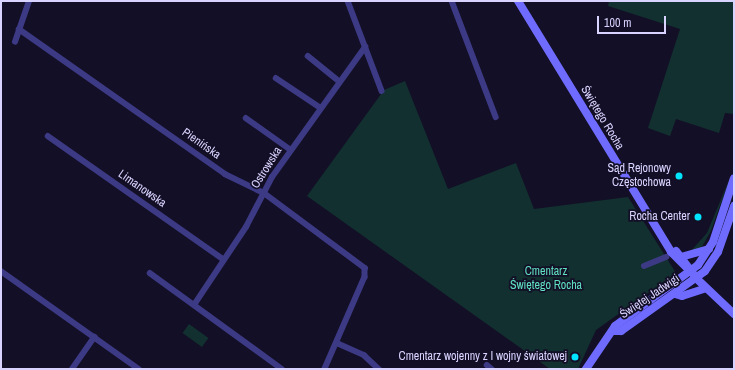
<!DOCTYPE html>
<html>
<head>
<meta charset="utf-8">
<style>
  body { margin:0 }
  #map { position:relative; width:735px; height:370px; overflow:hidden; background:#130f26; font-family:"Archivo Narrow",sans-serif }
  div>[style] { position:absolute }
  .green>* { inset:0; background:#12302f; transform-origin:0 0 }
  .street>* { height:5.5px; margin:-2.75px; padding:0 2.75px; transform-origin:2.75px; border-radius:2.75px; background:#3d3a85 }
  .secondary>* { height:8px; margin:-4px; padding:0 4px; transform-origin:4px; border-radius:4px; background:#6f6bff }
  .dots>* { width:11px; height:11px; translate:-50% -50%; box-sizing:border-box; border:2px solid #130f26; border-radius:50% }
  span { translate:-50% -50%; white-space:nowrap; text-align:center; line-height:1.15; -webkit-text-stroke:3.5px #130f26; paint-order:stroke }
  .street-label { font-size:12px; color:#d9d4ff }
  .poi-label { font-size:12px; color:#d9d4ff }
  .right { translate:-100% -50%; text-align:right }
  .park-label { font-size:12px; color:#5fe0c0 }
  .frame { position:absolute; inset:0; border:2px solid #d9d4ff; pointer-events:none }
  .scale { position:absolute; left:597px; top:16px; width:69px; height:18px; box-sizing:border-box; border:2px solid #d9d4ff; border-top:0; padding-left:5px; font-size:12px; line-height:14px; white-space:nowrap; color:#d9d4ff; -webkit-text-stroke:3px #130f26; paint-order:stroke }
</style>
</head>
<body>
<div id="map">
  <div class="green">
    <div style="clip-path:polygon(609px 1px,734px 1px,734px 114px,725px 113px,719px 133px,676px 119px,670px 136px,648px 128px,680px 29px,608px 6px)"></div>
    <div style="clip-path:polygon(405px 81px,448px 189px,516px 163px,534px 209px,628px 197px,676px 273px,596px 330px,578px 369px,550px 369px,307px 196px,384px 90px)"></div>
    <div style="clip-path:polygon(731px 175px,711px 231px,700px 250px,689px 253px,707px 233px)"></div>
    <div style="left:189px;top:324px;width:24px;height:11px;rotate:36deg"></div>
  </div>
  <div class="street">
    <div style="left:348px;top:1px;width:96px;rotate:69.3deg"></div>
    <div style="left:452px;top:1px;width:124px;rotate:69.2deg"></div>
    <div style="left:19px;top:29px;width:252px;rotate:35.1deg"></div>
    <div style="left:225px;top:174px;width:43px;rotate:26deg"></div>
    <div style="left:264px;top:193px;width:126px;rotate:36.6deg"></div>
    <div style="left:365px;top:268px;width:9px;rotate:90deg"></div>
    <div style="left:365px;top:277px;width:100px;rotate:113.5deg"></div>
    <div style="left:15px;top:42px;width:43px;rotate:-71.1deg"></div>
    <div style="left:308px;top:56px;width:40px;rotate:39deg"></div>
    <div style="left:276px;top:78px;width:54px;rotate:33.7deg"></div>
    <div style="left:246px;top:118px;width:55px;rotate:35.4deg"></div>
    <div style="left:48px;top:136px;width:214px;rotate:35.1deg"></div>
    <div style="left:644px;top:266px;width:24px;rotate:-22deg"></div>
    <div style="left:1px;top:271px;width:169px;rotate:35.4deg"></div>
    <div style="left:150px;top:273px;width:163px;rotate:36deg"></div>
    <div style="left:194px;top:305px;width:94px;rotate:-56.3deg"></div>
    <div style="left:246px;top:227px;width:56px;rotate:-62.5deg"></div>
    <div style="left:272px;top:177px;width:160px;rotate:-54.4deg"></div>
    <div style="left:337px;top:343px;width:30px;rotate:24deg"></div>
    <div style="left:364px;top:355px;width:21px;rotate:43deg"></div>
    <div style="left:487px;top:365px;width:6px;rotate:39deg"></div>
    <div style="left:72px;top:369px;width:39px;rotate:-55deg"></div>
  </div>
  <div class="secondary">
    <div style="left:518px;top:1px;width:294px;rotate:58.6deg"></div>
    <div style="left:671px;top:252px;width:30px;rotate:45deg"></div>
    <div style="left:676px;top:251px;width:35px;rotate:53deg"></div>
    <div style="left:697px;top:279px;width:51px;rotate:43.4deg"></div>
    <div style="left:681px;top:257px;width:29px;rotate:-16deg"></div>
    <div style="left:675px;top:294px;width:7px;rotate:16deg"></div>
    <div style="left:682px;top:296px;width:25px;rotate:-18deg"></div>
    <div style="left:614px;top:331px;width:7px"></div>
    <div style="left:621px;top:331px;width:103px;rotate:-35.5deg"></div>
    <div style="left:705px;top:271px;width:23px;rotate:-56deg"></div>
    <div style="left:718px;top:252px;width:49px;rotate:-70.8deg"></div>
    <div style="left:586px;top:369px;width:52px;rotate:-56deg"></div>
    <div style="left:615px;top:326px;width:103px;rotate:-36.3deg"></div>
    <div style="left:698px;top:265px;width:27px;rotate:-57deg"></div>
    <div style="left:713px;top:242px;width:67px;rotate:-71.8deg"></div>
  </div>
  <div class="dots">
    <div style="left:679px;top:176px;background:#00e5ff"></div>
    <div style="left:698px;top:217px;background:#00e5ff"></div>
    <div style="left:575px;top:357px;background:#00e5ff"></div>
  </div>
  <div class="street-label">
    <span style="left:602px;top:118px;rotate:59deg">Świętego Rocha</span>
    <span style="left:201px;top:144px;rotate:35deg">Pienińska</span>
    <span style="left:267px;top:168px;rotate:-58deg">Ostrowska</span>
    <span style="left:142px;top:189px;rotate:35deg">Limanowska</span>
    <span style="left:650px;top:297px;rotate:-34deg">Świętej Jadwigi</span>
  </div>
  <div class="poi-label">
    <span class="right" style="left:671px;top:176px">Sąd Rejonowy<br>Częstochowa</span>
    <span class="right" style="left:690px;top:217px">Rocha Center</span>
    <span class="right" style="left:567px;top:357px">Cmentarz wojenny z I wojny światowej</span>
  </div>
  <div class="park-label">
    <span style="left:546px;top:279px">Cmentarz<br>Świętego Rocha</span>
  </div>
  <div class="frame"></div>
  <div class="scale">100 m</div>
</div>
</body>
</html>
